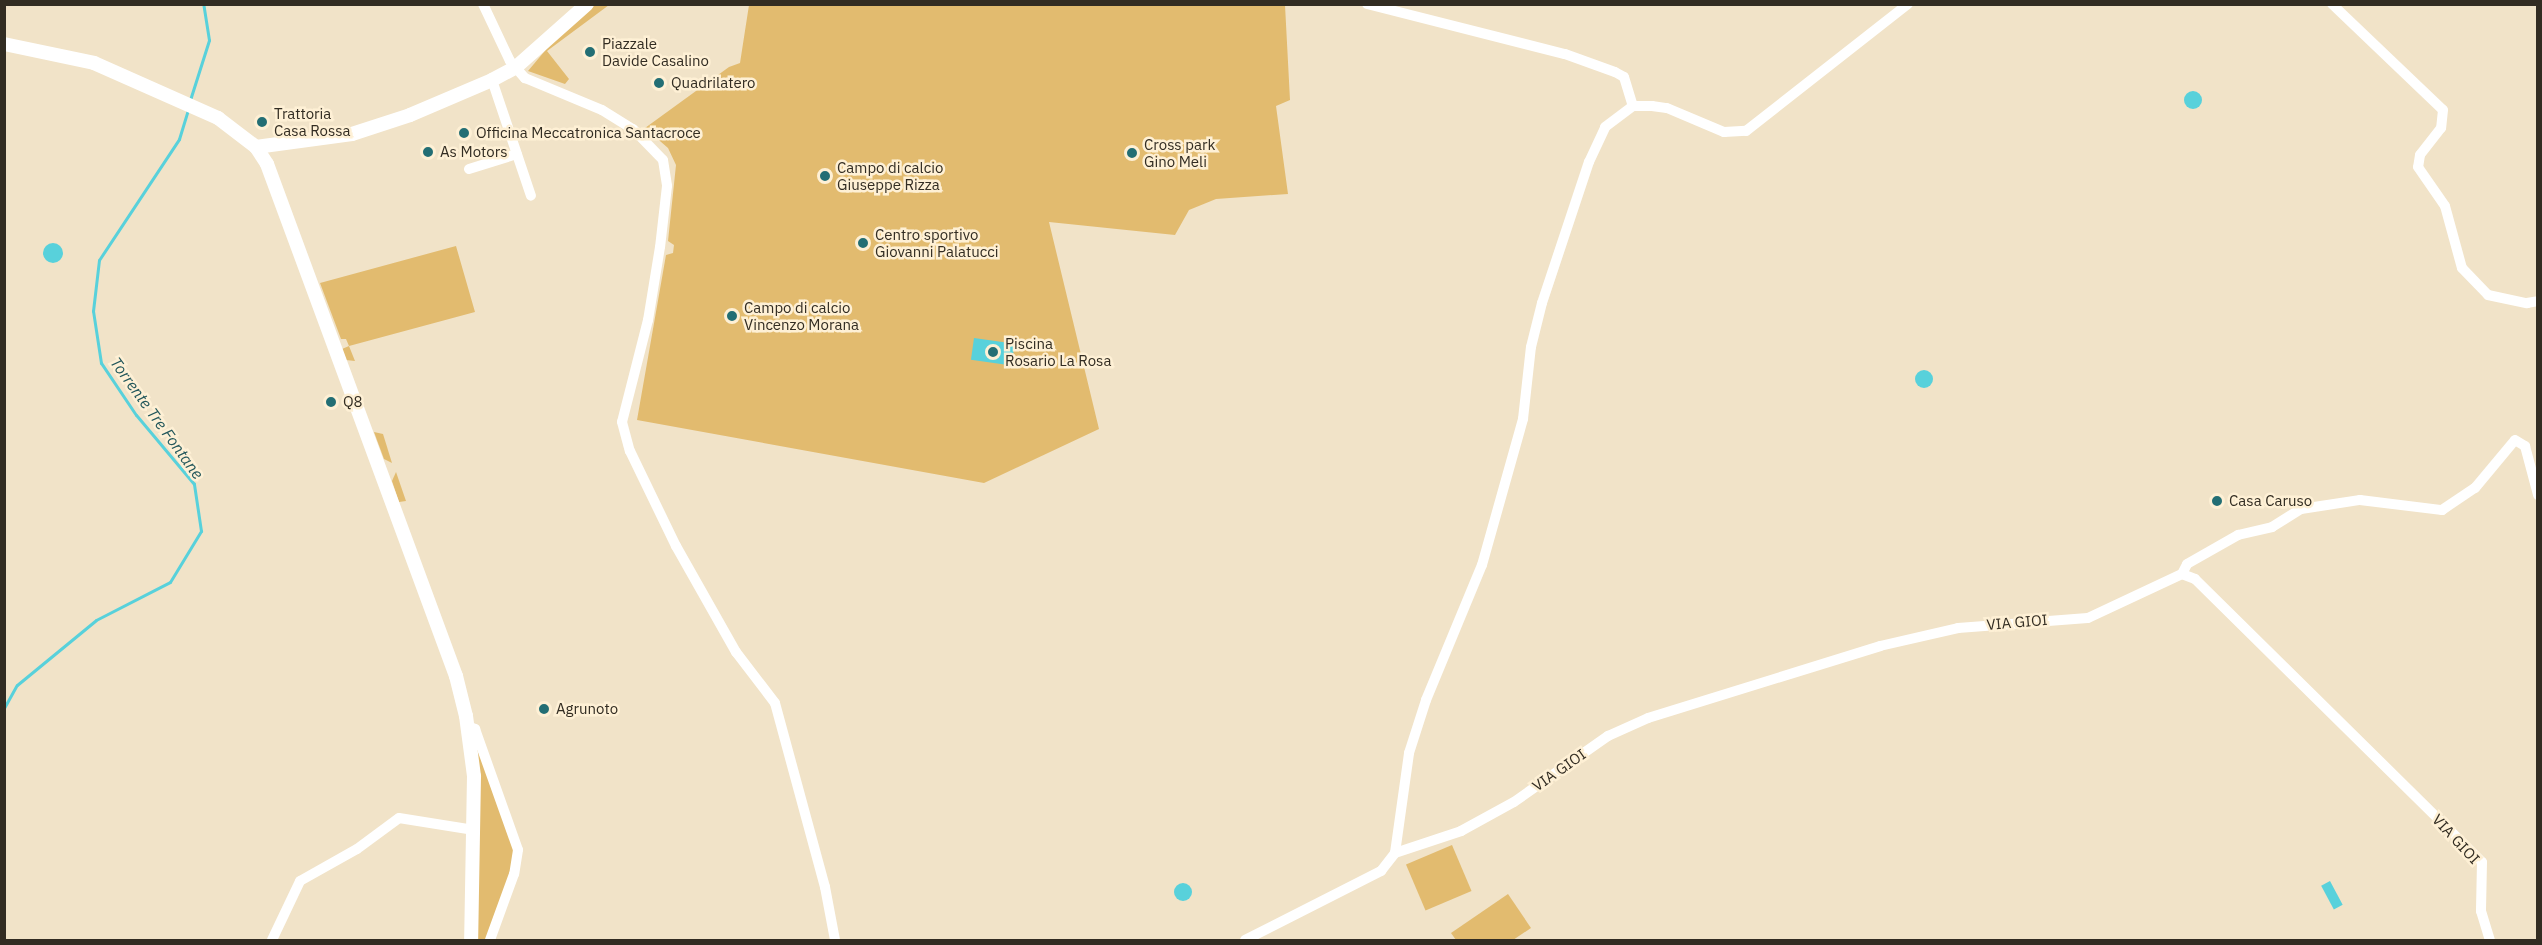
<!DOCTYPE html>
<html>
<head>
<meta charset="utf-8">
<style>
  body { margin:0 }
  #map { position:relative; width:2542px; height:945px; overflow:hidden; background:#f1e3c8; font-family:"IBM Plex Sans",sans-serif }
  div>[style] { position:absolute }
  .green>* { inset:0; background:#e2bb6f; transform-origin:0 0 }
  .water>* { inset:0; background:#58d1db; transform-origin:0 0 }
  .round { border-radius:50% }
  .stream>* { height:3px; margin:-1.5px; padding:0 1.5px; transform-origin:1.5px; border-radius:1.5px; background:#58d1db }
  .minor>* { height:10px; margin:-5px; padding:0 5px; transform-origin:5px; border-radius:5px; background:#fff }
  .major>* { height:14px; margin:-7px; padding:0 7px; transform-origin:7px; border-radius:7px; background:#fff }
  .dots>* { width:16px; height:16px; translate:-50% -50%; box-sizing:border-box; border:3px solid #fef0d5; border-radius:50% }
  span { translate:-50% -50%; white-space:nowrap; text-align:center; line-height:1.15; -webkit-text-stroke:5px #fef0d5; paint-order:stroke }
  .poi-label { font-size:15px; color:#322c22 }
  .left { translate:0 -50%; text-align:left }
  .street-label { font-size:15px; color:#322c22 }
  .water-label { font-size:16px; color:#23575b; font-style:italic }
  .frame { position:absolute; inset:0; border:6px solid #322c22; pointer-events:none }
</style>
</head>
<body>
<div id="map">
  <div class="green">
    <div style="clip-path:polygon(595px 5px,609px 5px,547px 51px,569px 79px,565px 84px,528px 71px,549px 46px)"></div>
    <div style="clip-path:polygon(749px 5px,1285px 5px,1290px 100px,1276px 106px,1288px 194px,1216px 199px,1189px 210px,1175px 235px,1049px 222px,1099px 429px,984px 483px,637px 420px,666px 255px,673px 253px,674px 245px,668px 241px,676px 165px,668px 148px,645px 128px,729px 67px,740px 63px)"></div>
    <div style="clip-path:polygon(456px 246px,475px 312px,349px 346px,355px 361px,346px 360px,342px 349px,349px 346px,346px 339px,341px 339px,320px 283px)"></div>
    <div style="clip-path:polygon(374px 432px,383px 434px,392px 463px,384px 459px)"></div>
    <div style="clip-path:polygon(396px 472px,406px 501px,399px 502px,392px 481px)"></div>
    <div style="clip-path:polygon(476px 740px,514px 851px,510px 874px,486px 940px,476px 940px)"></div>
    <div style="left:1452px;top:845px;width:50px;height:50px;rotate:67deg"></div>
    <div style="clip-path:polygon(1508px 894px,1531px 928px,1513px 940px,1456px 940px,1451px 933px)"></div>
  </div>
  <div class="water">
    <div class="round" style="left:2184px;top:91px;width:18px;height:18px"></div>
    <div class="round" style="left:43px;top:243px;width:20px;height:20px"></div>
    <div style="left:974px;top:338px;width:41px;height:22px;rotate:8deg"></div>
    <div class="round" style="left:1915px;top:370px;width:18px;height:18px"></div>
    <div style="left:2330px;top:881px;width:27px;height:10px;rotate:62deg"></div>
    <div class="round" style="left:1174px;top:883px;width:18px;height:18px"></div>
  </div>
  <div class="stream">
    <div style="left:190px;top:100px;width:63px;rotate:-72.4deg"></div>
    <div style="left:209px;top:40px;width:36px;rotate:-99deg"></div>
    <div style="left:4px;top:708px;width:26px;rotate:-61deg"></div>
    <div style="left:17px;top:685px;width:102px;rotate:-39.4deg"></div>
    <div style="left:96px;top:620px;width:83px;rotate:-27.2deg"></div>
    <div style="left:170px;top:582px;width:60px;rotate:-58.7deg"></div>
    <div style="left:201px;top:531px;width:48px;rotate:-98.5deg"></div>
    <div style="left:194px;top:484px;width:90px;rotate:-130deg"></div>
    <div style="left:136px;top:415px;width:63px;rotate:-123.9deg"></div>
    <div style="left:101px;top:363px;width:53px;rotate:-98.7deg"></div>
    <div style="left:93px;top:311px;width:51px;rotate:-83.3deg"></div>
    <div style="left:99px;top:260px;width:145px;rotate:-56.5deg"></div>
    <div style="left:179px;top:139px;width:31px;rotate:-73deg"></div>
  </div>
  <div class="minor">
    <div style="left:483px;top:4px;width:63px;rotate:64.7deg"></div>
    <div style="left:510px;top:61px;width:23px;rotate:49deg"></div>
    <div style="left:525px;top:78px;width:83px;rotate:22.6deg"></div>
    <div style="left:602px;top:110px;width:36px;rotate:32deg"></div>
    <div style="left:633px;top:129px;width:43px;rotate:45.9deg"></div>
    <div style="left:663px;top:160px;width:26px;rotate:81deg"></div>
    <div style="left:667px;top:186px;width:61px;rotate:96.5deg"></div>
    <div style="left:660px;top:247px;width:74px;rotate:99.3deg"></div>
    <div style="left:648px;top:320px;width:105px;rotate:104.3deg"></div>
    <div style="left:622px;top:422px;width:30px;rotate:75deg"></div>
    <div style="left:630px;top:451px;width:106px;rotate:64.2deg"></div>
    <div style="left:676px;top:546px;width:122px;rotate:60.5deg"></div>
    <div style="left:736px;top:652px;width:64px;rotate:52.6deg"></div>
    <div style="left:775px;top:703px;width:191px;rotate:74.8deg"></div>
    <div style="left:825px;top:887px;width:54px;rotate:79.3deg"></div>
    <div style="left:1367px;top:4px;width:204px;rotate:14.2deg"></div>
    <div style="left:1565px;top:54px;width:53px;rotate:19.8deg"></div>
    <div style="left:1615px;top:72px;width:10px;rotate:29deg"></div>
    <div style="left:1624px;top:77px;width:30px;rotate:73deg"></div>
    <div style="left:2332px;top:4px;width:153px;rotate:43.7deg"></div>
    <div style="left:2443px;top:110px;width:18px;rotate:96deg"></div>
    <div style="left:2441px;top:128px;width:34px;rotate:128deg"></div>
    <div style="left:2420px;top:155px;width:12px;rotate:99deg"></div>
    <div style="left:2418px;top:167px;width:47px;rotate:55.3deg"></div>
    <div style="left:2445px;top:206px;width:64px;rotate:74.7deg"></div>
    <div style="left:2462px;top:268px;width:37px;rotate:46deg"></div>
    <div style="left:2488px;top:295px;width:40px;rotate:12deg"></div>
    <div style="left:2527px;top:303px;width:11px;rotate:-10deg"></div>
    <div style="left:492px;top:80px;width:122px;rotate:71.4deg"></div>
    <div style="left:469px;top:169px;width:50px;rotate:-17.4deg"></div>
    <div style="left:2182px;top:574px;width:11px;rotate:-63deg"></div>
    <div style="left:2187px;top:564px;width:59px;rotate:-29.6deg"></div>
    <div style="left:2238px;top:535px;width:35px;rotate:-13deg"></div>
    <div style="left:2272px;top:527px;width:34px;rotate:-32deg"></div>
    <div style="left:2301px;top:509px;width:60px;rotate:-8.7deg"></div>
    <div style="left:2360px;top:500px;width:83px;rotate:7deg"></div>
    <div style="left:2442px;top:510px;width:40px;rotate:-34deg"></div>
    <div style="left:2475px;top:488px;width:62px;rotate:-50.2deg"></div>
    <div style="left:2515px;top:440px;width:12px;rotate:31deg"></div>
    <div style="left:2525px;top:446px;width:51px;rotate:75.1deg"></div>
    <div style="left:468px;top:726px;width:8px;rotate:23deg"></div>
    <div style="left:475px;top:729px;width:128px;rotate:70.4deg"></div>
    <div style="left:518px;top:850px;width:24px;rotate:99deg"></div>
    <div style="left:514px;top:874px;width:70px;rotate:110deg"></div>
    <div style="left:1395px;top:853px;width:70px;rotate:-18.4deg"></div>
    <div style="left:1461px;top:831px;width:60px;rotate:-28.7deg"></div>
    <div style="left:1514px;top:802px;width:115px;rotate:-35.1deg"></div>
    <div style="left:1608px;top:736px;width:44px;rotate:-24.2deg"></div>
    <div style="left:1648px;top:718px;width:243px;rotate:-17.2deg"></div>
    <div style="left:1880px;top:646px;width:80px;rotate:-13deg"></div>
    <div style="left:1958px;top:628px;width:130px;rotate:-4.4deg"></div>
    <div style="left:2088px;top:618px;width:104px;rotate:-25.1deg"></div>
    <div style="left:2182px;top:574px;width:14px;rotate:21deg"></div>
    <div style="left:2195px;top:579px;width:403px;rotate:44.6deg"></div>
    <div style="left:2482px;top:862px;width:49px;rotate:91.2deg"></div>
    <div style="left:2481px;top:911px;width:30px;rotate:73deg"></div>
    <div style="left:272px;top:940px;width:65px;rotate:-64.6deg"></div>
    <div style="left:300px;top:881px;width:65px;rotate:-29.3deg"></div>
    <div style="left:357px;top:849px;width:52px;rotate:-36.4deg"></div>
    <div style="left:399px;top:818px;width:76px;rotate:9.1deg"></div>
    <div style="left:1245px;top:940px;width:153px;rotate:-26.9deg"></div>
    <div style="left:1381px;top:871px;width:23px;rotate:-52deg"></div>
    <div style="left:1395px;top:853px;width:101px;rotate:-82deg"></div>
    <div style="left:1409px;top:753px;width:56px;rotate:-72.2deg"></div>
    <div style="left:1426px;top:700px;width:146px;rotate:-67.5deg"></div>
    <div style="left:1482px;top:565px;width:152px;rotate:-74.3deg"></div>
    <div style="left:1523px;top:419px;width:72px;rotate:-83.7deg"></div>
    <div style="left:1531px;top:347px;width:45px;rotate:-76deg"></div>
    <div style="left:1542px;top:303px;width:149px;rotate:-71.6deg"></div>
    <div style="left:1589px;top:162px;width:38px;rotate:-65deg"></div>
    <div style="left:1605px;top:127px;width:35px;rotate:-37deg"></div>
    <div style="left:1633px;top:106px;width:19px"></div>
    <div style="left:1652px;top:106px;width:15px;rotate:8deg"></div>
    <div style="left:1667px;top:108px;width:62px;rotate:22.8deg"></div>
    <div style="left:1724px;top:132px;width:22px;rotate:-3deg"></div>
    <div style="left:1746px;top:131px;width:206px;rotate:-38.1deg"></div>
  </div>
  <div class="major">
    <div style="left:4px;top:44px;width:92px;rotate:11.9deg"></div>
    <div style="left:94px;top:63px;width:136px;rotate:23.9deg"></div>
    <div style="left:218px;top:118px;width:48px;rotate:37.3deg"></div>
    <div style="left:256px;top:147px;width:20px;rotate:57deg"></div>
    <div style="left:267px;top:164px;width:546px;rotate:69.74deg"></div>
    <div style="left:456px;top:676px;width:41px;rotate:76deg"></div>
    <div style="left:466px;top:716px;width:61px;rotate:82.4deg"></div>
    <div style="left:474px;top:776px;width:164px;rotate:91deg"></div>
    <div style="left:256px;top:147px;width:97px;rotate:-7.7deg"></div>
    <div style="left:352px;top:134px;width:61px;rotate:-18.1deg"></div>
    <div style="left:410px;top:115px;width:89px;rotate:-23.1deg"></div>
    <div style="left:492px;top:80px;width:26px;rotate:-28deg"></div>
    <div style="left:515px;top:68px;width:96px;rotate:-41.6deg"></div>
  </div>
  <div class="dots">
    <div style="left:590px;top:52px;background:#236e74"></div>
    <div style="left:659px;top:83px;background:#236e74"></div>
    <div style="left:262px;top:122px;background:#236e74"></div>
    <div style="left:464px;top:133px;background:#236e74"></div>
    <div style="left:428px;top:152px;background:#236e74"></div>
    <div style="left:1132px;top:153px;background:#236e74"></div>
    <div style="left:825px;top:176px;background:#236e74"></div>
    <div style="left:863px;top:243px;background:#236e74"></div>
    <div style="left:732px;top:316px;background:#236e74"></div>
    <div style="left:993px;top:352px;background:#236e74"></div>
    <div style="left:331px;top:402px;background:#236e74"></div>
    <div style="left:2217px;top:501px;background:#236e74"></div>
    <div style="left:544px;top:709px;background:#236e74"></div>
  </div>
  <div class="poi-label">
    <span class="left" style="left:602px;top:52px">Piazzale<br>Davide Casalino</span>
    <span class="left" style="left:671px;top:83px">Quadrilatero</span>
    <span class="left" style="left:274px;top:122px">Trattoria<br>Casa Rossa</span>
    <span class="left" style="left:476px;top:133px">Officina Meccatronica Santacroce</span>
    <span class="left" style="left:1144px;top:153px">Cross park<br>Gino Meli</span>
    <span class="left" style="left:440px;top:152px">As Motors</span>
    <span class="left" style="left:837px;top:176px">Campo di calcio<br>Giuseppe Rizza</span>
    <span class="left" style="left:875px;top:243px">Centro sportivo<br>Giovanni Palatucci</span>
    <span class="left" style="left:744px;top:316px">Campo di calcio<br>Vincenzo Morana</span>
    <span class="left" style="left:1005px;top:352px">Piscina<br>Rosario La Rosa</span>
    <span class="left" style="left:343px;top:402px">Q8</span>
    <span class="left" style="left:2229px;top:501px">Casa Caruso</span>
    <span class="left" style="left:556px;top:709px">Agrunoto</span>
  </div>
  <div class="street-label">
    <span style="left:2017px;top:622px;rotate:-5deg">VIA GIOI</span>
    <span style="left:1559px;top:770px;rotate:-35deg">VIA GIOI</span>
    <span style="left:2456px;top:839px;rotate:47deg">VIA GIOI</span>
  </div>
  <div class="water-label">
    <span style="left:157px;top:418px;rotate:54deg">Torrente Tre Fontane</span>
  </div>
  <div class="frame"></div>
</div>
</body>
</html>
